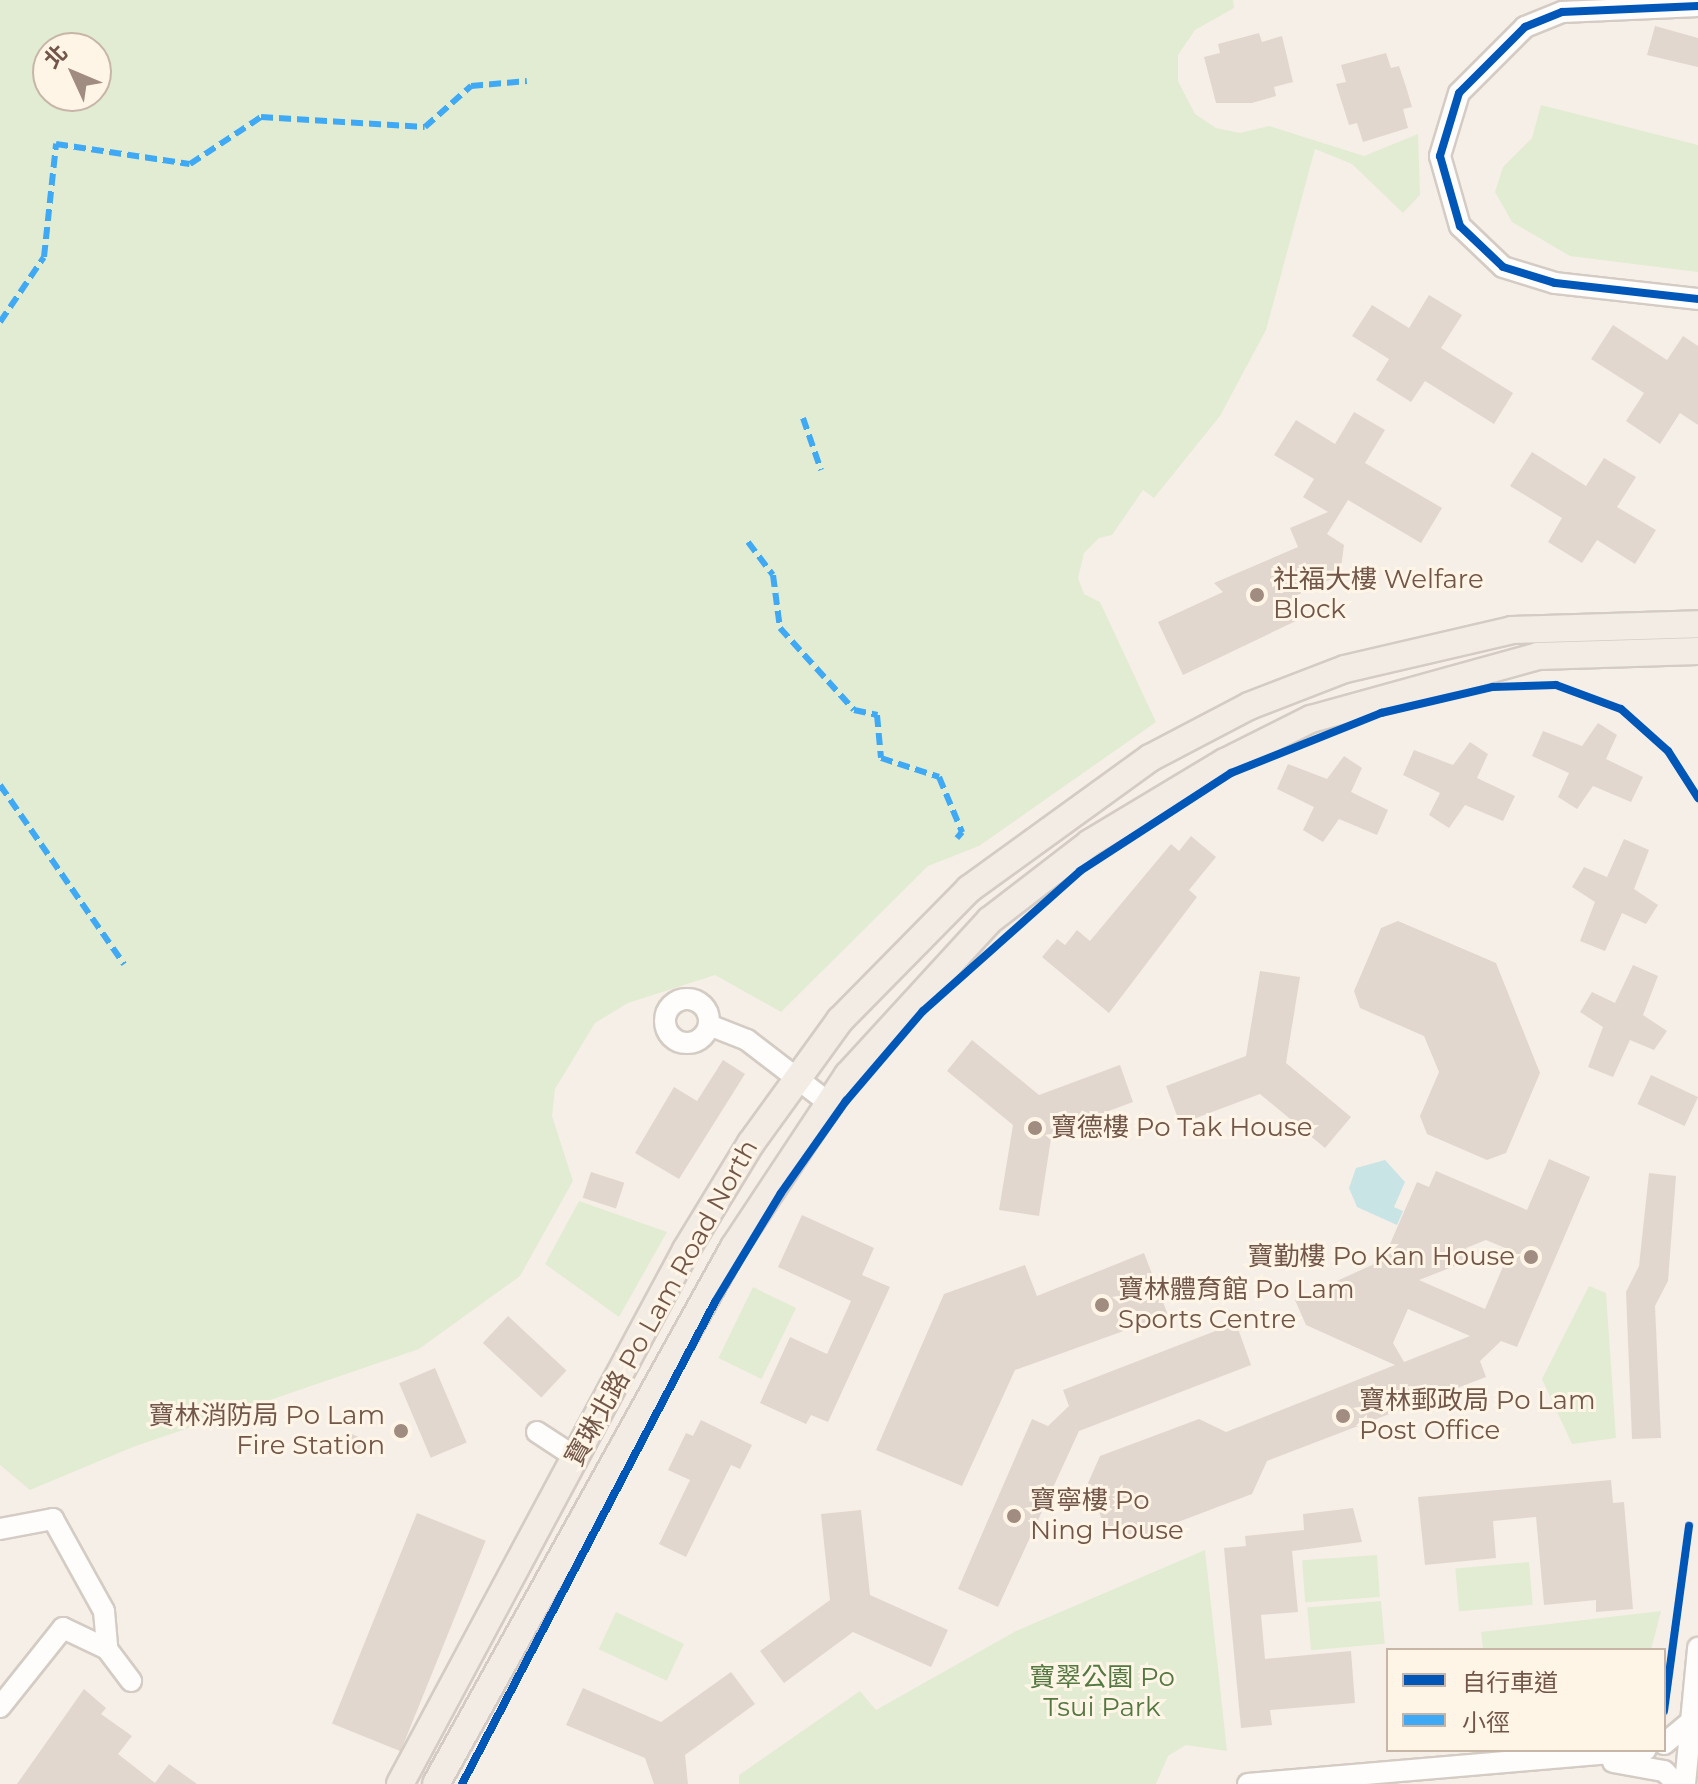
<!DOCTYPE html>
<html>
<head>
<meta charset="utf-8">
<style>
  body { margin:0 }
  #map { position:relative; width:1698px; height:1784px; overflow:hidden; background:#f6efe7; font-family:Montserrat,"Noto Sans TC",sans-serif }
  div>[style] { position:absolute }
  .green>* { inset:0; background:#e2ecd2; transform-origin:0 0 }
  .water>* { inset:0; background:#c9e4e5 }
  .building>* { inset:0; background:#e2d7cf; transform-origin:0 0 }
  .roads { filter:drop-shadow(2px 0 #d4ccc4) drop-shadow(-2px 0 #d4ccc4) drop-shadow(0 2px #d4ccc4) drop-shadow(0 -2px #d4ccc4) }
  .minor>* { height:20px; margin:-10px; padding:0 10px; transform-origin:10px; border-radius:10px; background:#fefdfb }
  .minor>.ring { margin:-10px; padding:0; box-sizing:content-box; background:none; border:20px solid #fefdfb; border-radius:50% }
  .major>* { height:26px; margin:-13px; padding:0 13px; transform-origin:13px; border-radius:13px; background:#f2ece4 }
  .quiet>* { height:6px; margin-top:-3px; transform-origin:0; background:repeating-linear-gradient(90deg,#3fa9f5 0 12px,transparent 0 18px) }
  .cycleway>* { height:8px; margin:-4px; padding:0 4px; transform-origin:4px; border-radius:4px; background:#0057b8 }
  .dots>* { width:22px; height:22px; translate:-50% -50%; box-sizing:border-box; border:4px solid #fff5e7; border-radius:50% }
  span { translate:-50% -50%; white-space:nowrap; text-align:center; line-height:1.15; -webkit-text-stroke:6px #fff5e7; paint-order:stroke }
  .poi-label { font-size:26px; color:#725649 }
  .left { translate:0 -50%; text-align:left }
  .right { translate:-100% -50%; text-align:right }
  .street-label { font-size:26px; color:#725649 }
  .park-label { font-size:26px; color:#537841 }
  .legend { position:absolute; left:1386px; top:1648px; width:280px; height:104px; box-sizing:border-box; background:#fff5e7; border:2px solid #c7b5a8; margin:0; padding:10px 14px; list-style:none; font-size:24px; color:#725649 }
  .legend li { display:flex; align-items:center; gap:16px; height:40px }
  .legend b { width:40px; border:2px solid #c7b5a8 }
  .north { position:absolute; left:32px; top:32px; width:80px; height:80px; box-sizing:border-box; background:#fff5e7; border:2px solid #c7b5a8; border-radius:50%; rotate:314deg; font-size:22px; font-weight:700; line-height:32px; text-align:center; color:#725649 }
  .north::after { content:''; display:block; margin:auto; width:28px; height:36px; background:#a08c80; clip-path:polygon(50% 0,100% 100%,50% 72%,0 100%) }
</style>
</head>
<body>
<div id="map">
  <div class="green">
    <div style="clip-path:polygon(evenodd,0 0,1233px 0,1234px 8px,1195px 30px,1178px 55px,1178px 81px,1195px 114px,1216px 128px,1240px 133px,1269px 126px,1364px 156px,1418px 134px,1420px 195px,1403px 213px,1352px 164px,1315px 149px,1266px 330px,1220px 416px,1154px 498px,1143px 490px,1112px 535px,1099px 538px,1084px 553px,1078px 578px,1084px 594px,1100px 602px,1156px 722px,979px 846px,928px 866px,781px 1012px,715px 975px,628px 1003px,595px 1023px,555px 1089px,552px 1116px,573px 1181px,520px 1276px,419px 1349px,133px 1447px,30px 1490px,0 1465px,0 0,48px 48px,96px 48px,96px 96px,48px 96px,48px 48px)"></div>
    <div style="clip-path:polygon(1541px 105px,1698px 145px,1698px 272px,1570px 256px,1512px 222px,1495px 192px,1503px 167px,1532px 138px)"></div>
    <div style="clip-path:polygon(579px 1201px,667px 1232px,619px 1317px,545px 1264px)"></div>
    <div style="clip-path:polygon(1589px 1286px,1606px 1293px,1616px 1438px,1572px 1444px,1542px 1379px)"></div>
    <div style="left:753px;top:1287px;width:48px;height:79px;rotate:26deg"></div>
    <div style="clip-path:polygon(1205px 1550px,1227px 1751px,1186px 1745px,1168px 1756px,1156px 1784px,739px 1784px,739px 1775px,860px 1691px,876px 1710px,1016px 1631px)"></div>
    <div style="left:1377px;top:1555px;width:42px;height:75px;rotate:86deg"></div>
    <div style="left:1529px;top:1562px;width:43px;height:74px;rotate:85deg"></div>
    <div style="left:1381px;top:1601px;width:43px;height:74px;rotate:85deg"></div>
    <div style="clip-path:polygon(1661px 1611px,1651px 1650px,1483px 1650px,1481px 1632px)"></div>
    <div style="left:616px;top:1612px;width:75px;height:41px;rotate:25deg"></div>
  </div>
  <div class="water">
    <div style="clip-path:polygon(1385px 1160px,1405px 1182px,1394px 1207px,1403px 1211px,1397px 1225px,1357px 1207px,1349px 1188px,1356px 1168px)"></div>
  </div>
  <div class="building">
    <div style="clip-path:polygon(1655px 26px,1698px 38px,1698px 67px,1647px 55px)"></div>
    <div style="clip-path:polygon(1259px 33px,1262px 42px,1282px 36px,1293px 82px,1274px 87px,1276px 96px,1252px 103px,1216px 103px,1204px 57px,1220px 53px,1218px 44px)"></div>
    <div style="clip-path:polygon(1386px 53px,1391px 68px,1399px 66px,1407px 90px,1412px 107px,1403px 109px,1408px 128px,1363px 142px,1357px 123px,1349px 125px,1336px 84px,1346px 82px,1341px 65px)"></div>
    <div style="clip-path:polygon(1429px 295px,1462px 315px,1441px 348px,1513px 393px,1494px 424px,1425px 381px,1411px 402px,1376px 380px,1389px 359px,1352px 336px,1372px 305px,1409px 328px)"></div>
    <div style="clip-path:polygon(1613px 325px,1667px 360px,1683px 336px,1698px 346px,1698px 425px,1680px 413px,1660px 444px,1626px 421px,1644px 393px,1591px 359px)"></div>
    <div style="clip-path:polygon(1354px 412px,1385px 430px,1365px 463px,1442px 508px,1421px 543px,1348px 500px,1327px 534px,1344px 545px,1340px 575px,1291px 598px,1300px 619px,1183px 675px,1158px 622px,1223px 592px,1214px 583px,1298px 547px,1290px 528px,1328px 512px,1303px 497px,1314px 479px,1274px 455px,1296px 420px,1335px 444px)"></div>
    <div style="clip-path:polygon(1532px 452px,1586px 486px,1604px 458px,1636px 477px,1617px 507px,1656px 530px,1635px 564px,1597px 540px,1582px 563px,1548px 542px,1562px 518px,1510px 486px)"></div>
    <div style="clip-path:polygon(1598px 723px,1617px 735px,1606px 759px,1643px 777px,1631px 802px,1593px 786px,1577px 809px,1558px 797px,1569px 773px,1532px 756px,1543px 731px,1582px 746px)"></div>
    <div style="clip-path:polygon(1470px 742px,1488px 754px,1477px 778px,1515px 796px,1503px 821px,1465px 805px,1449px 828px,1429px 815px,1440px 793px,1403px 775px,1414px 750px,1453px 765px)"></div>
    <div style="clip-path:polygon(1344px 756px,1362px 768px,1351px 792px,1388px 810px,1377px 835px,1339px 819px,1323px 842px,1303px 830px,1314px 807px,1277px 789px,1288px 764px,1327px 779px)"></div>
    <div style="clip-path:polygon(1191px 836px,1216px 857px,1189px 890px,1197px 897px,1109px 1013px,1042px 957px,1057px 939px,1065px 945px,1077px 930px,1090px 941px,1171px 844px,1179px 851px)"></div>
    <div style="clip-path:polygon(1624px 839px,1649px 850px,1634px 889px,1658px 905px,1646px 924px,1622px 913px,1605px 951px,1580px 941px,1595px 902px,1572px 887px,1584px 867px,1607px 877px)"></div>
    <div style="clip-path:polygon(1398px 921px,1496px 963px,1540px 1073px,1506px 1153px,1487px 1160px,1427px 1134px,1420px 1116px,1439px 1072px,1424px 1036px,1360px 1008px,1354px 991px,1381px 928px)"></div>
    <div style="clip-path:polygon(1633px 965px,1658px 976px,1643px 1015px,1667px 1031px,1654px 1050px,1630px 1040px,1613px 1077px,1588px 1067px,1603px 1027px,1580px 1012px,1592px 992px,1615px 1003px)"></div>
    <div style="clip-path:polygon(1260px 971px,1300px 977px,1286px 1063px,1351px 1117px,1325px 1148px,1260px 1094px,1180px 1124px,1166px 1086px,1246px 1056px)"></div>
    <div style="clip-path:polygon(972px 1040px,1039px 1095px,1120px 1065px,1133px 1102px,1052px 1132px,1039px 1216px,999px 1210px,1013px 1125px,947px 1071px)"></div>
    <div style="clip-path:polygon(723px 1060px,745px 1074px,679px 1179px,635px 1153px,674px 1087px,697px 1101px)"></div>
    <div style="left:1651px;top:1075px;width:52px;height:32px;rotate:25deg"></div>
    <div style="clip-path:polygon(evenodd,1549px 1159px,1590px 1177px,1517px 1347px,1501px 1341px,1480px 1361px,1486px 1377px,1267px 1461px,1252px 1494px,1133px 1539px,1104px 1525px,1088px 1483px,1100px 1456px,1199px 1419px,1226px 1432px,1395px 1365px,1306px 1325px,1295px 1300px,1383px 1260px,1417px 1182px,1429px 1187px,1436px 1171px,1527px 1210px,1549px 1159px,1486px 1240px,1510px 1250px,1485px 1309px,1419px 1280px,1470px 1260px,1466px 1248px,1486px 1240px,1549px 1159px,1408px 1309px,1470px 1336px,1404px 1362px,1393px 1343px,1408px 1309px)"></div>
    <div style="left:591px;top:1172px;width:35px;height:27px;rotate:18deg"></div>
    <div style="clip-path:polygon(1649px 1173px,1676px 1176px,1668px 1281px,1655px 1306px,1661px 1438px,1632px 1439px,1626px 1292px,1639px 1266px)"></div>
    <div style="clip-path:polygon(802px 1215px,874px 1248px,862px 1275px,890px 1287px,828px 1422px,811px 1415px,806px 1424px,760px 1403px,790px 1337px,827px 1354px,851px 1301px,778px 1267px)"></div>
    <div style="clip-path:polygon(1144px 1253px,1168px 1315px,1015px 1370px,962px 1486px,876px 1450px,944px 1294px,1025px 1265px,1037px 1296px)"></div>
    <div style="left:508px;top:1316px;width:80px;height:37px;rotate:43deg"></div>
    <div style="clip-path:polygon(1236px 1323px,1251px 1365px,1079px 1431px,998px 1607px,958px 1589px,1032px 1419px,1048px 1426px,1069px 1406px,1063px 1390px)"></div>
    <div style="left:435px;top:1368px;width:81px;height:39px;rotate:67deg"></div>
    <div style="clip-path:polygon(701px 1420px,752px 1445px,740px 1469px,731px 1465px,686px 1557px,659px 1544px,690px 1480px,668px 1470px,686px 1433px,693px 1436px)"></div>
    <div style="left:349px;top:1433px;width:16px;height:17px;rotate:22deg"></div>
    <div style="clip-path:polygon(1611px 1480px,1613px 1503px,1624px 1502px,1633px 1609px,1596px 1612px,1596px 1600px,1544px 1605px,1536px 1517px,1493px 1521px,1496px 1558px,1425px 1565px,1418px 1497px)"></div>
    <div style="clip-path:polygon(1353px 1508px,1362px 1542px,1292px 1551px,1298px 1612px,1261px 1615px,1265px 1659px,1351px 1651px,1355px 1703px,1270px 1710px,1272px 1725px,1241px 1728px,1224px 1548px,1246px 1546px,1245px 1536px,1304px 1530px,1303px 1514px)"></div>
    <div style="clip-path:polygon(861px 1510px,870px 1595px,948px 1630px,931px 1667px,853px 1632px,784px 1683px,760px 1651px,830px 1600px,821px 1514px)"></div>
    <div style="left:417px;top:1513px;width:74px;height:227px;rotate:22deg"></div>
    <div style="clip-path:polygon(731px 1672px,755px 1704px,685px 1755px,688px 1784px,654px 1784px,645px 1758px,566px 1725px,583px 1688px,661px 1722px)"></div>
    <div style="clip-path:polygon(84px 1689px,106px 1708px,101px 1714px,132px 1736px,118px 1754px,155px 1783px,169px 1764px,197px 1784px,17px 1784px)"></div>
  </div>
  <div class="roads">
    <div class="minor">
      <div style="left:1698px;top:6px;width:136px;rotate:177.5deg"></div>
      <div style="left:1562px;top:12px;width:40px;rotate:158deg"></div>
      <div style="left:1525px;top:27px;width:93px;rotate:135deg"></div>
      <div style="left:1459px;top:93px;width:66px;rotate:106.8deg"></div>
      <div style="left:1440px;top:156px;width:73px;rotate:74.1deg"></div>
      <div style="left:1460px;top:226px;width:59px;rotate:43.6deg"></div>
      <div style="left:1503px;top:267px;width:54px;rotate:17.1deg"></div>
      <div style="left:1555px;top:283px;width:144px;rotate:6.4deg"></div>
      <div class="ring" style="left:665px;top:999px;width:24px;height:24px"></div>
      <div style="left:709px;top:1025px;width:41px;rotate:21.5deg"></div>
      <div style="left:747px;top:1040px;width:103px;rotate:37.5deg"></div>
      <div style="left:537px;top:1432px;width:45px;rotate:33.3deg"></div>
      <div style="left:0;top:1529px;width:54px;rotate:-10.7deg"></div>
      <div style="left:53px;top:1519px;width:105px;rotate:61deg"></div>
      <div style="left:104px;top:1611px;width:38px;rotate:85deg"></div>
      <div style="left:107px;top:1649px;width:40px;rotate:53deg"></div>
      <div style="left:0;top:1707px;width:101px;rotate:-51.4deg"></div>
      <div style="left:63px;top:1628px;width:49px;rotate:25.5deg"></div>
      <div style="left:1664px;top:1744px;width:34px;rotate:-40deg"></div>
      <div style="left:1613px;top:1762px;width:52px;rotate:10deg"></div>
      <div style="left:1664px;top:1771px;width:18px;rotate:45deg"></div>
      <div style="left:1248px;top:1784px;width:399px;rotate:-4.9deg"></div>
      <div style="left:1685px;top:1784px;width:137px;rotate:-84.5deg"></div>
    </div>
    <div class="major">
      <div style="left:400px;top:1784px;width:606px;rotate:-61.83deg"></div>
      <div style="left:686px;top:1250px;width:125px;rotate:-58.7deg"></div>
      <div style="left:751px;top:1143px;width:152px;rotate:-54.1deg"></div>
      <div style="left:840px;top:1020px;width:184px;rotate:-45.4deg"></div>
      <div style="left:969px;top:889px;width:223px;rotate:-35.9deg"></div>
      <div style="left:1150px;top:758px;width:112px;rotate:-27.7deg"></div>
      <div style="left:1249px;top:706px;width:103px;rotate:-21.1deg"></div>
      <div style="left:1345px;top:669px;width:171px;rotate:-13.1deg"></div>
      <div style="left:1512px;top:630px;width:186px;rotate:-1.8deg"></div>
      <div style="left:436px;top:1784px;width:614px;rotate:-60.97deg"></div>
      <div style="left:734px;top:1247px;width:206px;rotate:-56.5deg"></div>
      <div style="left:848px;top:1075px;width:210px;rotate:-47.5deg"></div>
      <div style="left:990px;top:920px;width:126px;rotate:-37.6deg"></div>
      <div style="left:1090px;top:843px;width:157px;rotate:-31deg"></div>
      <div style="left:1225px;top:762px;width:96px;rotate:-26.6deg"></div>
      <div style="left:1311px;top:719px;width:236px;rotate:-15.5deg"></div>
      <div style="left:1538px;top:656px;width:160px;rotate:-1.8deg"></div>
    </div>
  </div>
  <div class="quiet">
    <div style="left:0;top:322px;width:78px;rotate:-55.9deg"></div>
    <div style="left:44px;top:257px;width:114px;rotate:-83.9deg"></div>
    <div style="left:56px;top:144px;width:135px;rotate:8.5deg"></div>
    <div style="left:190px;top:164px;width:85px;rotate:-33.5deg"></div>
    <div style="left:261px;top:117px;width:164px;rotate:3.5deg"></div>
    <div style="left:425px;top:127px;width:62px;rotate:-41.7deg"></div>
    <div style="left:471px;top:86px;width:56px;rotate:-5.1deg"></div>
    <div style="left:803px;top:418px;width:55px;rotate:70.9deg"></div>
    <div style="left:748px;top:542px;width:41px;rotate:52.9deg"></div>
    <div style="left:773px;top:575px;width:53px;rotate:82.5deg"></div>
    <div style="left:780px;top:628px;width:110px;rotate:47.9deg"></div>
    <div style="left:854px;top:710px;width:24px;rotate:12deg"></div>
    <div style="left:877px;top:715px;width:43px;rotate:84.7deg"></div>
    <div style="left:881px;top:758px;width:61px;rotate:18.1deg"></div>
    <div style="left:939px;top:777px;width:60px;rotate:67.3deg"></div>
    <div style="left:962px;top:832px;width:8px;rotate:130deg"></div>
    <div style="left:0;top:785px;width:218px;rotate:55.3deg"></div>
  </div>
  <div class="cycleway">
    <div style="left:1698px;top:6px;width:136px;rotate:177.5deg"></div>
    <div style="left:1562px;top:12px;width:40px;rotate:158deg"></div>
    <div style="left:1525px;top:27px;width:93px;rotate:135deg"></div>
    <div style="left:1459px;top:93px;width:66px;rotate:106.8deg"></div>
    <div style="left:1440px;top:156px;width:73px;rotate:74.1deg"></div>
    <div style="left:1460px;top:226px;width:59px;rotate:43.6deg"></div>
    <div style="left:1503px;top:267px;width:54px;rotate:17.1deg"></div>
    <div style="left:1555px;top:283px;width:144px;rotate:6.4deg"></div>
    <div style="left:1664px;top:1711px;width:187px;rotate:-82.3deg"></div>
    <div style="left:462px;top:1784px;width:544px;rotate:-62.31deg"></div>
    <div style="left:715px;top:1302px;width:127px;rotate:-58.8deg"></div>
    <div style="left:781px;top:1193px;width:113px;rotate:-54.8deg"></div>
    <div style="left:846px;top:1101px;width:118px;rotate:-49.5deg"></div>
    <div style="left:923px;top:1011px;width:210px;rotate:-41.7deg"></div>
    <div style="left:1080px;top:871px;width:180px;rotate:-33deg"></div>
    <div style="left:1231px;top:773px;width:162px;rotate:-21.8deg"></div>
    <div style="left:1381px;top:713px;width:115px;rotate:-13.1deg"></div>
    <div style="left:1493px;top:687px;width:63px;rotate:-1.8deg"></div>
    <div style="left:1556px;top:685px;width:69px;rotate:20.3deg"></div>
    <div style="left:1621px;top:709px;width:63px;rotate:41.8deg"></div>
    <div style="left:1668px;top:751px;width:56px;rotate:57.4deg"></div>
  </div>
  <div class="dots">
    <div style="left:1257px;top:595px;background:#a08c80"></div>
    <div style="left:1035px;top:1128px;background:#a08c80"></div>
    <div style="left:1531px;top:1257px;background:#a08c80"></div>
    <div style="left:1102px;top:1305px;background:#a08c80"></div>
    <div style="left:1343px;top:1416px;background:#a08c80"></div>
    <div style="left:401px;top:1431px;background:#a08c80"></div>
    <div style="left:1014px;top:1516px;background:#a08c80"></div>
  </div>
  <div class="poi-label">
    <span class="left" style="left:1273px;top:595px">社福大樓 Welfare<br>Block</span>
    <span class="left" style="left:1051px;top:1128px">寶德樓 Po Tak House</span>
    <span class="right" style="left:1515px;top:1257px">寶勤樓 Po Kan House</span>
    <span class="left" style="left:1118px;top:1305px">寶林體育館 Po Lam<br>Sports Centre</span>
    <span class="left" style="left:1359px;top:1416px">寶林郵政局 Po Lam<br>Post Office</span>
    <span class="right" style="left:385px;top:1431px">寶林消防局 Po Lam<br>Fire Station</span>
    <span class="left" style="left:1030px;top:1516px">寶寧樓 Po<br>Ning House</span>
  </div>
  <div class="street-label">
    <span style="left:662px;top:1303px;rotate:-61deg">寶琳北路 Po Lam Road North</span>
  </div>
  <div class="park-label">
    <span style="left:1102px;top:1693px">寶翠公園 Po<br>Tsui Park</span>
  </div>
  <ul class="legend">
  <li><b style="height:10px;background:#0057b8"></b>自行車道</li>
  <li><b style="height:10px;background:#3fa9f5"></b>小徑</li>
  </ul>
  <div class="north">北</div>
</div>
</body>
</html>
